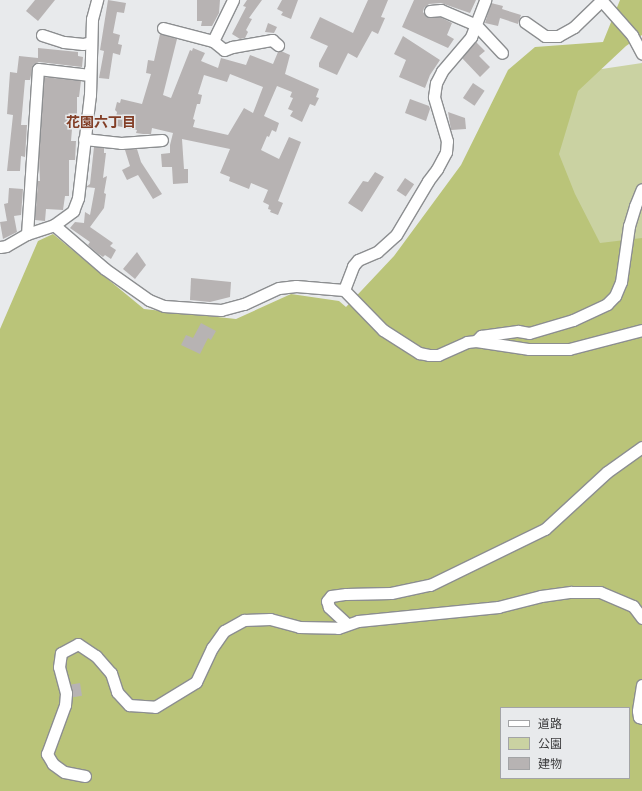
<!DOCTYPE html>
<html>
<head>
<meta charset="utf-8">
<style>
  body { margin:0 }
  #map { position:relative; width:642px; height:791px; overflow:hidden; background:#e8eaec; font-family:"Sofia Sans Condensed","Noto Sans JP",sans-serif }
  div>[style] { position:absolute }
  .green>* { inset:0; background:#cad2a2 }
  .forest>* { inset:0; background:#bac479 }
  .building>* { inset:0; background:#b7b3b3; transform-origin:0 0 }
  .roads { filter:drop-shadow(1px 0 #8c8e90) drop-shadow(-1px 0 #8c8e90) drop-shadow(0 1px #8c8e90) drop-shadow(0 -1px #8c8e90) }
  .minor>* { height:11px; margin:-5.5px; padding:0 5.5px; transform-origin:5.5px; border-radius:5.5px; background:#fff }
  span { translate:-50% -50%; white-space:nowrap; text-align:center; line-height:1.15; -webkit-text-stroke:3px #e8eaec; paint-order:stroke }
  .neighbourhood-label { font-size:14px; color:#823e26; font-weight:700 }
  .legend { position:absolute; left:500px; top:707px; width:130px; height:72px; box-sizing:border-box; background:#e8eaec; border:1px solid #a3a4a6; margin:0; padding:5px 7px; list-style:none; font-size:12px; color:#3b3b3c }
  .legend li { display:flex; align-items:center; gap:8px; height:20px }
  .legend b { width:20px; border:1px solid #a3a4a6 }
</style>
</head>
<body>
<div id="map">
  <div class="green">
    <div style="clip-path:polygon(642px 63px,642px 275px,556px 211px,557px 107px,575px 73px)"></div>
  </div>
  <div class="forest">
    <div style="clip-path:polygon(evenodd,620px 0,642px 0,642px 35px,626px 46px,578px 91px,559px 154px,575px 194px,600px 243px,642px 238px,642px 791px,0 791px,0 329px,38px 241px,53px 234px,144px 309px,236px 319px,291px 294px,339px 301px,346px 307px,394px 256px,461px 165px,508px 70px,535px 47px,603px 42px,620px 0,501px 708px,629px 708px,629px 778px,501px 778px,501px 708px)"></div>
  </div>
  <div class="building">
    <div style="clip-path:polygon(35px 0,55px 0,38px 21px,26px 11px)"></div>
    <div style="clip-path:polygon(108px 0,126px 3px,124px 13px,117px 12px,113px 33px,120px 35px,118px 44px,122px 45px,120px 55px,113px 53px,109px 79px,99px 78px,104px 51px,100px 50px)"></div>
    <div style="clip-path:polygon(197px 0,220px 0,219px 13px,212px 26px,201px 26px,202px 21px,197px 21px)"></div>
    <div style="clip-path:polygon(247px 0,262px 0,249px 18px,252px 19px,246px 30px,248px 32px,245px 38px,240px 39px,232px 34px,246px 7px,243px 6px)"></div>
    <div style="clip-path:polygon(282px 0,298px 0,291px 19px,281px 15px,283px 12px,277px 9px)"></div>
    <div style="clip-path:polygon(368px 0,388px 0,381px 17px,385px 18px,378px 34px,372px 31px,357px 58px,348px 53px,337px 75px,319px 67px,319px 63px,328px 46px,310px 38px,320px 17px,353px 33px)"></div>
    <div style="clip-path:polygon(414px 0,476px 0,470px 13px,441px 3px,429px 4px,424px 8px,423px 12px,427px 17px,440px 17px,452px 23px,447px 35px,454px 39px,448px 48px,402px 27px)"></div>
    <div style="clip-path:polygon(491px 3px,503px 6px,502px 9px,521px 15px,518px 24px,500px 18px,498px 26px,485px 23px)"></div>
    <div style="clip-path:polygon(268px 23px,277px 27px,274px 33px,265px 32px)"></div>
    <div style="clip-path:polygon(evenodd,160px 34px,177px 39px,163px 95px,171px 98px,190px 50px,192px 51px,193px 48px,205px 53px,201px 61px,218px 68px,221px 58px,246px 65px,250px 55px,273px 64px,278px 52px,281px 51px,290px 55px,285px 74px,319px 89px,316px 97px,319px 98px,315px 106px,310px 104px,302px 122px,290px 116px,293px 111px,288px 109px,293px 98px,290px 97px,292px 92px,277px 86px,264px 116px,279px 123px,276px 132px,272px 130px,269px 137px,267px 136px,261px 150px,279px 159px,289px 137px,301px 142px,278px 201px,283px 203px,278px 215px,270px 212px,271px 210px,268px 209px,269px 205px,263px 202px,268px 190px,251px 183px,249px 189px,229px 181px,230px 177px,220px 173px,230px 149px,182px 139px,184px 169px,188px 169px,188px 183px,173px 184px,172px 167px,162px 167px,161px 154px,170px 153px,170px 145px,173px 133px,152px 128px,151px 134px,143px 134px,136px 133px,137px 130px,117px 126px,117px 122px,115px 122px,117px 112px,115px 110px,117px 102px,120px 103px,121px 99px,142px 104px,151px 74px,146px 73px,148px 60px,154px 61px,160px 34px,230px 74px,263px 87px,253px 113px,244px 108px,228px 135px,193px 127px,195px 120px,193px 119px,197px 104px,200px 104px,202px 95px,198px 94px,204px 75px,227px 82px,230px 74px)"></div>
    <div style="clip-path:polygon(403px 36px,440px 60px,430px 75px,425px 88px,399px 77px,406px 60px,394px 54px)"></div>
    <div style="clip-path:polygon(476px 42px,485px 51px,479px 56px,490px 67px,480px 77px,462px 58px)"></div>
    <div style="clip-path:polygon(38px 48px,78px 52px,78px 56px,83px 57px,82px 67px,39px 62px,33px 65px,30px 80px,25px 80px,21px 125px,27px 125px,25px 157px,21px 156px,20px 171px,7px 171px,13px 115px,7px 114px,10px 72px,17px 73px,19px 56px,38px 58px)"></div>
    <div style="clip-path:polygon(44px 77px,81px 81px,79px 97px,77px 97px,77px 117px,73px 117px,71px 141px,76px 141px,75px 160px,69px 160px,69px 196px,65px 196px,63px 210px,46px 209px,45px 221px,35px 220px,38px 181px,40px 181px,39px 158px)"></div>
    <div style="left:473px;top:83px;width:14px;height:18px;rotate:34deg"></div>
    <div style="clip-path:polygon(410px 99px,429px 106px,430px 109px,426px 121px,405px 113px)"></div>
    <div style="clip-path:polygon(448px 112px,465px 118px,466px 129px,451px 130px)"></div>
    <div style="clip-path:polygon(94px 147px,104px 148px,104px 153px,106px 153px,103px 178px,107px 176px,104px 193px,106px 194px,104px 208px,90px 227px,113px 243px,110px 246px,116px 250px,111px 259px,105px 255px,103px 257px,97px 253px,88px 245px,90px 242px,70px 228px,75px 222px,84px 223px,85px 212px,90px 215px,95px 188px,86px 187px,90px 184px)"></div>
    <div style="clip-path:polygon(137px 149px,141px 162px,162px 194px,153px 199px,138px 175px,127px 180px,122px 170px,130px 166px,125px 150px)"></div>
    <div style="clip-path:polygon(375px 172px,384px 177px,362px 212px,348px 203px,363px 181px,368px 182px)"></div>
    <div style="left:405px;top:178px;width:11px;height:15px;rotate:34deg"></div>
    <div style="clip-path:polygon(9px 188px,23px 189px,21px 215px,14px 216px,17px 232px,3px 239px,0 222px,7px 221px,4px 204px,8px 203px)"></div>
    <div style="clip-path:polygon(137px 252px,146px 265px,135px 279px,123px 269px)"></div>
    <div style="clip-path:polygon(191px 278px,231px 282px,230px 297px,210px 302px,190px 300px)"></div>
    <div style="clip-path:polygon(201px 323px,216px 331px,211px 340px,208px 338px,200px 354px,181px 345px,186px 335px,193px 338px)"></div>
    <div style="left:80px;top:683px;width:13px;height:9px;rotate:81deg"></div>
  </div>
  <div class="roads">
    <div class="minor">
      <div style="left:601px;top:0;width:47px;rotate:48.5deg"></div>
      <div style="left:632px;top:35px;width:21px;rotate:62deg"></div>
      <div style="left:430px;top:11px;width:11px;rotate:-5deg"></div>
      <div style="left:441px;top:10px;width:38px;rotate:23deg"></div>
      <div style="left:476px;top:25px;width:38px;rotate:47deg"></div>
      <div style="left:525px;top:22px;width:24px;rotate:35deg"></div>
      <div style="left:545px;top:36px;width:13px"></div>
      <div style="left:558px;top:36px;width:18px;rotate:-29deg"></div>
      <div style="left:574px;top:27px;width:37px;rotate:-44deg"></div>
      <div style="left:163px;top:28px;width:52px;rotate:14.6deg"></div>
      <div style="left:213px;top:41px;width:46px;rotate:-64deg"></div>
      <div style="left:42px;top:35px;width:23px;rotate:18deg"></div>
      <div style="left:64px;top:42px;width:19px;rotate:6deg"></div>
      <div style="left:83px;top:44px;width:8px;rotate:-14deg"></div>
      <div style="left:213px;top:41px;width:14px;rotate:39deg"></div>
      <div style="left:224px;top:50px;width:9px;rotate:-21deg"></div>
      <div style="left:232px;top:47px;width:41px;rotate:-9.9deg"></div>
      <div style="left:272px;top:40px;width:8px;rotate:40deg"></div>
      <div style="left:84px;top:139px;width:37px;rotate:6deg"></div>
      <div style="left:121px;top:143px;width:41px;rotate:-4.2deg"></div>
      <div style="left:54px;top:225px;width:67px;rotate:40.8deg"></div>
      <div style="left:105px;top:269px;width:54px;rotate:35.2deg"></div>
      <div style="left:149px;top:300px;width:16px;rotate:22deg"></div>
      <div style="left:164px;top:306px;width:57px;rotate:4deg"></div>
      <div style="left:221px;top:310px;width:24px;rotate:-15deg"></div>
      <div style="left:244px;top:304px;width:38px;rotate:-25deg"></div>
      <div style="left:279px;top:288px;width:17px;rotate:-7deg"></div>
      <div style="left:296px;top:286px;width:48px;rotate:4.8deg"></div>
      <div style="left:344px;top:290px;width:56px;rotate:45.7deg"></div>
      <div style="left:383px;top:330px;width:43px;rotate:32.6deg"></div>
      <div style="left:419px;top:353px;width:10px;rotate:11deg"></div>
      <div style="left:429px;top:355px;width:9px"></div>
      <div style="left:438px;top:355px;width:32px;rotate:-24deg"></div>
      <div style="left:467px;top:342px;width:9px;rotate:-6deg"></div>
      <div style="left:476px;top:341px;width:54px;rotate:8.6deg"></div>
      <div style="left:529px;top:349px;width:40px"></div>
      <div style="left:569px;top:349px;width:75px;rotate:-14.6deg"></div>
      <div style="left:27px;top:234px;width:165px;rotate:-86.2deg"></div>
      <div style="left:38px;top:69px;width:52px;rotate:6.6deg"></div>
      <div style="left:90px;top:75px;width:6px;rotate:-90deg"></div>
      <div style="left:0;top:247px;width:6px;rotate:-9deg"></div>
      <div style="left:6px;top:246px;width:24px;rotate:-30deg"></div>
      <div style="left:27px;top:234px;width:28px;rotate:-18deg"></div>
      <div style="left:54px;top:225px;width:24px;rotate:-36deg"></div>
      <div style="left:73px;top:211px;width:14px;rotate:-69deg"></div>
      <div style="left:78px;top:198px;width:104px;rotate:-83.4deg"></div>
      <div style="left:90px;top:95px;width:76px;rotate:-88.5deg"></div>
      <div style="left:92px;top:19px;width:20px;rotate:-75deg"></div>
      <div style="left:344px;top:290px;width:26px;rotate:-69deg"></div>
      <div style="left:353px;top:266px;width:8px;rotate:-50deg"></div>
      <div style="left:358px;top:260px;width:21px;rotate:-23deg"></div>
      <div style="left:377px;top:252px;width:25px;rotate:-42deg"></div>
      <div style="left:396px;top:235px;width:63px;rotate:-59.3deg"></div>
      <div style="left:428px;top:181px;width:15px;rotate:-53deg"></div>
      <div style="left:437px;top:169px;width:19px;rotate:-62deg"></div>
      <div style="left:446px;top:152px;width:11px;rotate:-85deg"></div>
      <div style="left:447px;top:141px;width:46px;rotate:-106.5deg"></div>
      <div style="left:434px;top:97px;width:14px;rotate:-82deg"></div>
      <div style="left:436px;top:83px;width:13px;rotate:-63deg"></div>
      <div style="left:442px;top:71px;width:45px;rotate:-49.5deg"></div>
      <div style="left:471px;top:37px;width:40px;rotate:-69deg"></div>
      <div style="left:477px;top:340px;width:6px;rotate:-45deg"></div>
      <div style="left:481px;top:336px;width:37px;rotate:-8deg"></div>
      <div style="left:518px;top:331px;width:11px;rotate:10deg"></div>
      <div style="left:529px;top:333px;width:46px;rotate:-16.5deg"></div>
      <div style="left:573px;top:320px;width:38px;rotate:-25deg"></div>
      <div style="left:607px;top:304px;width:11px;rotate:-45deg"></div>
      <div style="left:615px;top:296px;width:15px;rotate:-67deg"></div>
      <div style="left:621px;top:282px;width:57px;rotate:-81.9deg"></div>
      <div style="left:629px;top:226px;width:21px;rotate:-73deg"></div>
      <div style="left:635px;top:206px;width:18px;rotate:-68deg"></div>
      <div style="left:347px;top:624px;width:25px;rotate:-137deg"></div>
      <div style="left:329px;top:607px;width:6px;rotate:-108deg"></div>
      <div style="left:327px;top:601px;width:6px;rotate:-51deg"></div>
      <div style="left:331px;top:596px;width:15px;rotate:-8deg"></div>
      <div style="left:346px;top:594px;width:45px;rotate:-1.3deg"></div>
      <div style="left:391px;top:593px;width:40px;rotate:-12deg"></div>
      <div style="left:430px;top:585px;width:128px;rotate:-26deg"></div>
      <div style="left:545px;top:529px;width:84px;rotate:-42.6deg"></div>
      <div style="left:607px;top:472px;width:43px;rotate:-35.5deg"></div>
      <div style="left:642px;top:685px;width:26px;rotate:99deg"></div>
      <div style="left:638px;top:711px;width:6px;rotate:81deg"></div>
      <div style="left:639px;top:717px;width:3px;rotate:18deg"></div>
      <div style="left:85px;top:776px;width:21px;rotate:-169deg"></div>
      <div style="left:64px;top:772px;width:14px;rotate:-144deg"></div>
      <div style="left:53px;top:764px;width:12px;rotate:-121deg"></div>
      <div style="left:47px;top:754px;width:52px;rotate:-69.8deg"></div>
      <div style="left:65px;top:705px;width:12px;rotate:-85deg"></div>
      <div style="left:66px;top:693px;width:27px;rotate:-105deg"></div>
      <div style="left:59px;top:667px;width:14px;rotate:-82deg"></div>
      <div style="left:61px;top:653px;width:19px;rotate:-28deg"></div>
      <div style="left:78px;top:644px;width:22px;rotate:34deg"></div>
      <div style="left:96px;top:656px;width:23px;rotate:49deg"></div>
      <div style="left:111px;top:673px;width:20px;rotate:72deg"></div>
      <div style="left:117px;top:692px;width:18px;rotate:47deg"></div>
      <div style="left:129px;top:705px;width:26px;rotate:4deg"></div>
      <div style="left:155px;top:707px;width:48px;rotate:-31.4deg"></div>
      <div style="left:196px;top:682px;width:38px;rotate:-65deg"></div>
      <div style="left:212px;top:648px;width:21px;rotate:-55deg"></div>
      <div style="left:224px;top:631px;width:23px;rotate:-29deg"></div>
      <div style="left:244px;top:620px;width:26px;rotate:-2deg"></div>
      <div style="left:270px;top:619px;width:30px;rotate:15deg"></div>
      <div style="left:299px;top:627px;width:39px;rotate:1deg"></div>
      <div style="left:338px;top:628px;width:21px;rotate:-19deg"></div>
      <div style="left:358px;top:621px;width:141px;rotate:-5.7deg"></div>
      <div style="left:498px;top:607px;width:44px;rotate:-14.3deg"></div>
      <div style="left:541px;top:596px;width:30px;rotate:-8deg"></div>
      <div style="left:571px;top:592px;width:29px"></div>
      <div style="left:600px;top:592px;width:36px;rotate:23deg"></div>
      <div style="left:633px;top:606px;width:15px;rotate:53deg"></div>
    </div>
  </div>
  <div class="neighbourhood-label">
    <span style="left:101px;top:123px">花園六丁目</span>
  </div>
  <ul class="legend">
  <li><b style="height:5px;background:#fff"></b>道路</li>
  <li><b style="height:11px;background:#cad2a2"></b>公園</li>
  <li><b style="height:11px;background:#b7b3b3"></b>建物</li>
  </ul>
</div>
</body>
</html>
